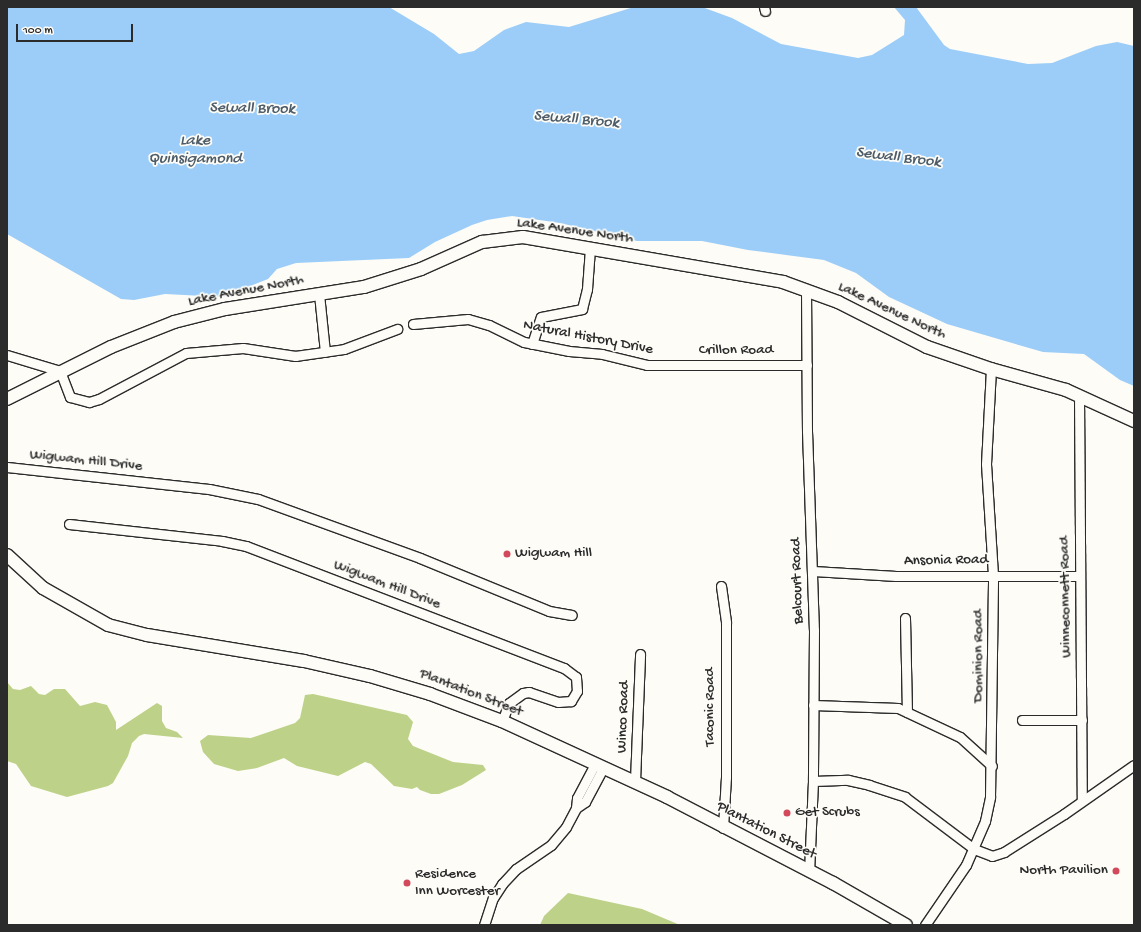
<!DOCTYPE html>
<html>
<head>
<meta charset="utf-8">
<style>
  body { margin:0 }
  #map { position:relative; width:1141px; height:932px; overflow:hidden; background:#fdfcf7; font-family:"Gochi Hand",sans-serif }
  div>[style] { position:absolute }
  .green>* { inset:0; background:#bdd288 }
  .water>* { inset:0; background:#9bcdf8 }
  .roads { filter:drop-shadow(1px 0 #2b2b2b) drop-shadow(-1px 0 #2b2b2b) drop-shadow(0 1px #2b2b2b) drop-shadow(0 -1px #2b2b2b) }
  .minor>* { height:9px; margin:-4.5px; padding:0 4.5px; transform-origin:4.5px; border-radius:4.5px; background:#fdfcf7 }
  .major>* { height:12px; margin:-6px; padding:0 6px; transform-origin:6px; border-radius:6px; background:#fdfcf7 }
  .dots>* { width:11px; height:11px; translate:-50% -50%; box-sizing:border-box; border:2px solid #fdfcf7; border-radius:50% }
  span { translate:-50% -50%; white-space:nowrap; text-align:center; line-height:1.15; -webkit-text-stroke:3.5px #fdfcf7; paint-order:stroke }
  .street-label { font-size:15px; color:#2b2b2b }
  .poi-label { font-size:15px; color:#2b2b2b }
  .left { translate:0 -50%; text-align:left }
  .right { translate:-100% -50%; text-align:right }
  .water-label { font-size:16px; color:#4d5c68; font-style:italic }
  .frame { position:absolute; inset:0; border:8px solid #2b2b2b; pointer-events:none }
  .scale { position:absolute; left:16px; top:24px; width:117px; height:18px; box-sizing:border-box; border:2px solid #2b2b2b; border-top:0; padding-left:5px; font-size:12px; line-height:14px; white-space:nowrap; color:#2b2b2b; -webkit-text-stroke:3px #fdfcf7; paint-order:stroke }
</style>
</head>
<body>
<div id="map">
  <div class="green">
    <div style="clip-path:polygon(7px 682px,13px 689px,20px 690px,31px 686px,39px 694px,45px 695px,54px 689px,65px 689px,80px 706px,95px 702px,107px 705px,116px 722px,116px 730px,157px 703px,162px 706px,162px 721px,166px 728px,177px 732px,183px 738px,144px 734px,139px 736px,132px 743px,128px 756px,113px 783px,108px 786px,67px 797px,31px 786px,16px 764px,7px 761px)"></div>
    <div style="clip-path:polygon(313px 694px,407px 715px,413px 722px,408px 739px,413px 746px,453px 762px,483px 765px,486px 770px,462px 785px,439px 794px,431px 794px,420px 790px,417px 787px,412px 789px,394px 786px,371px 764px,365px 762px,338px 776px,297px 766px,284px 758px,257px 768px,238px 771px,214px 764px,203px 752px,200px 741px,208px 735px,251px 738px,295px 723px,300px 718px,305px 695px)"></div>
    <div style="clip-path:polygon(568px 893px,642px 909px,680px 925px,540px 925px,544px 916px)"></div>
  </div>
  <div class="water">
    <div style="clip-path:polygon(7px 7px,389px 7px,434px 34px,459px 54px,474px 51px,504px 30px,526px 22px,569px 27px,634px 7px,702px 7px,732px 18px,781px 44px,858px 58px,872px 55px,904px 35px,905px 20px,894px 7px,916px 7px,944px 45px,950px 49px,1028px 64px,1052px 63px,1096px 46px,1117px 42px,1134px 46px,1134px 386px,1120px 380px,1084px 354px,1043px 352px,947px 324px,889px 297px,856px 273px,824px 260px,748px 250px,702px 241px,637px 241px,560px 223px,512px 216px,487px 220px,472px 225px,435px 242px,409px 258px,296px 263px,277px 269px,268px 279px,223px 297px,165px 294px,134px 300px,121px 299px,7px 234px)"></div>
  </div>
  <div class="roads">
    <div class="minor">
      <div style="left:764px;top:7px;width:4px;rotate:76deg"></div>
      <div style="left:806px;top:289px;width:142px;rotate:89.6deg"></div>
      <div style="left:807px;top:431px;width:199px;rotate:88deg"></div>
      <div style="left:814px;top:630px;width:151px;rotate:90.4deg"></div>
      <div style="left:813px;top:781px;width:90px;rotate:92.5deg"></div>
      <div style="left:319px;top:294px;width:58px;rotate:84.1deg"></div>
      <div style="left:413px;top:324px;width:55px;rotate:-5.2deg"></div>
      <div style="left:468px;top:319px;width:22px;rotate:16deg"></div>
      <div style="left:489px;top:325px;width:39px;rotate:26deg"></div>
      <div style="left:524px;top:342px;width:46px;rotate:11.3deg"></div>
      <div style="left:569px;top:351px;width:33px;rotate:5deg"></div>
      <div style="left:602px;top:354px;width:46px;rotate:13.7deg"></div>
      <div style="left:647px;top:365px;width:160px"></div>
      <div style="left:532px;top:344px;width:28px;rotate:-72deg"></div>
      <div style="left:541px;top:317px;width:42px;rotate:-11deg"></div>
      <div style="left:582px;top:309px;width:21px;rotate:-76deg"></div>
      <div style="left:587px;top:289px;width:41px;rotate:-85.8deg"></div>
      <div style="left:7px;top:355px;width:55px;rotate:16.8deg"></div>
      <div style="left:60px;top:371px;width:28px;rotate:69deg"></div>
      <div style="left:70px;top:397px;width:20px;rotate:15deg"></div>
      <div style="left:89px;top:402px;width:10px;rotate:-17deg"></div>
      <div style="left:99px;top:399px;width:98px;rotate:-27.9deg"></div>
      <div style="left:186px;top:353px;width:57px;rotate:-5deg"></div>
      <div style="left:243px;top:348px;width:53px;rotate:8.7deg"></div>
      <div style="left:295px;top:356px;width:49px;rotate:-8.1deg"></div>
      <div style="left:344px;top:349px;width:57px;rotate:-20.7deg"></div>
      <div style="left:1079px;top:395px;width:404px;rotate:89.6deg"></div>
      <div style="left:7px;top:467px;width:203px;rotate:6.2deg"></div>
      <div style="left:209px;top:489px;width:50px;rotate:11.5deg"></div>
      <div style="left:258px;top:499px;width:172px;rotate:20deg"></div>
      <div style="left:420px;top:558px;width:139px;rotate:22.3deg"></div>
      <div style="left:549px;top:611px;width:23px;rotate:10deg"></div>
      <div style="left:69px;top:524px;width:154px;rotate:6.3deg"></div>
      <div style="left:222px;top:541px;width:25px;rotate:12deg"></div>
      <div style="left:246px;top:546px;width:341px;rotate:21deg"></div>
      <div style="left:564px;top:668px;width:15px;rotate:37deg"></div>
      <div style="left:576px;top:677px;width:14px;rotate:86deg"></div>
      <div style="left:577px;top:691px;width:12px;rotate:121deg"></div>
      <div style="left:571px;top:701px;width:13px;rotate:176deg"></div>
      <div style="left:558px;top:702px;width:31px;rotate:-161deg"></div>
      <div style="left:529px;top:692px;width:6px;rotate:171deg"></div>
      <div style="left:523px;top:693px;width:17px;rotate:144deg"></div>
      <div style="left:509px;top:703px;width:19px;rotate:111deg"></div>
      <div style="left:813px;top:571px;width:83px;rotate:3.4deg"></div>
      <div style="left:896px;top:576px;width:184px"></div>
      <div style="left:721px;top:586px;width:37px;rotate:82deg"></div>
      <div style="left:726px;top:623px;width:154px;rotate:90deg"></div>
      <div style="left:726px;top:777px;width:51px;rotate:93.4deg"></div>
      <div style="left:905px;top:618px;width:94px;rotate:88.8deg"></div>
      <div style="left:813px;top:705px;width:85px;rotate:2deg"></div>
      <div style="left:898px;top:708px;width:68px;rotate:25.1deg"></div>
      <div style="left:960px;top:737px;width:43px;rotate:42.2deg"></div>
      <div style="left:1022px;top:720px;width:60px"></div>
      <div style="left:635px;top:781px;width:127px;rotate:-87.7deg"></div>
      <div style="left:813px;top:781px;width:35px;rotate:-2deg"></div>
      <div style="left:848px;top:780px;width:22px;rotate:13deg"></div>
      <div style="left:869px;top:785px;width:38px;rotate:18deg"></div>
      <div style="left:905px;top:797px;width:86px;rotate:37deg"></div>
      <div style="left:974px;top:849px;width:19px;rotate:21deg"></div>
      <div style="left:992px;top:856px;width:13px;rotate:-18deg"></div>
      <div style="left:1004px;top:852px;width:71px;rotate:-32.3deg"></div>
      <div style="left:1064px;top:814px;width:85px;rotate:-35deg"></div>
      <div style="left:576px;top:808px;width:11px;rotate:-34deg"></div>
      <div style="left:585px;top:802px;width:38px;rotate:-62deg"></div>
      <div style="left:484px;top:925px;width:28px;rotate:-72deg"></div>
      <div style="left:493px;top:898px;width:17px;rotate:-57deg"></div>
      <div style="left:502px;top:884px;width:21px;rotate:-47deg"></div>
      <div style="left:516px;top:869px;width:42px;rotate:-34.4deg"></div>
      <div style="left:551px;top:845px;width:23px;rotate:-50deg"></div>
      <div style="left:566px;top:827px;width:21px;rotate:-62deg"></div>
      <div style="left:576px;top:808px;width:10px;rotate:-84deg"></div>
      <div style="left:577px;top:798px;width:38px;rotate:-62deg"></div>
      <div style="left:925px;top:925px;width:73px;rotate:-55.7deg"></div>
      <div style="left:966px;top:865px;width:48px;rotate:-66.6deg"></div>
      <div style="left:985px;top:821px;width:25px;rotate:-78deg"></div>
      <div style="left:990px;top:797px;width:222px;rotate:-89.2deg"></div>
      <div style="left:993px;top:575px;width:111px;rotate:-93.6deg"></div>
      <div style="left:986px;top:464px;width:95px;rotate:-87deg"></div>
    </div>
    <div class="major">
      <div style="left:7px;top:399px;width:116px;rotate:-26.6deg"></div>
      <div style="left:111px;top:347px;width:68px;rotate:-21.6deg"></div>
      <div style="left:174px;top:322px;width:53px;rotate:-14.3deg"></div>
      <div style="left:225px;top:309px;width:141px;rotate:-9deg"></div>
      <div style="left:364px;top:287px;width:60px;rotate:-17.5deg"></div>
      <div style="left:421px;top:269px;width:67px;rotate:-23.9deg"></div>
      <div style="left:482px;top:242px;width:41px;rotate:-7deg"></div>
      <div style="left:523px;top:237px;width:264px;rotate:9.8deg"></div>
      <div style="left:783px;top:282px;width:59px;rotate:20deg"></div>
      <div style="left:838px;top:302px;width:100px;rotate:26.8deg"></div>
      <div style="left:927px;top:347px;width:68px;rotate:19deg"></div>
      <div style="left:991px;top:369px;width:78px;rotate:15.6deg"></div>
      <div style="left:1066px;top:390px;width:75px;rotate:24.5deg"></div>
      <div style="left:7px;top:555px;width:49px;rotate:42.5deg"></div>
      <div style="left:43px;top:588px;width:75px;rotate:29.6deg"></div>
      <div style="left:108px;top:625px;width:40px;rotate:14.4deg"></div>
      <div style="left:147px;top:635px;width:159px;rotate:9.4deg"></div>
      <div style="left:304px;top:661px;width:68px;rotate:12.8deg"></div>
      <div style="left:370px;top:676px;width:63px;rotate:16.7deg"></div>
      <div style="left:430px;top:694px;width:77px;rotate:20.6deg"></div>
      <div style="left:502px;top:721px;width:182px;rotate:24.7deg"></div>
      <div style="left:667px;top:797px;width:187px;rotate:27.4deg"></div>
      <div style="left:833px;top:883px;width:84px;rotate:29.9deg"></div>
    </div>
  </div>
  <div class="dots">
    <div style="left:507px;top:554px;background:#d1495b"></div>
    <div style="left:787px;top:813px;background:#d1495b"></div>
    <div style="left:1116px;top:871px;background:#d1495b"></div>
    <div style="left:407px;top:883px;background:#d1495b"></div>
  </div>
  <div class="street-label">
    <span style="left:575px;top:231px;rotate:8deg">Lake Avenue North</span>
    <span style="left:246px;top:291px;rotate:-11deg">Lake Avenue North</span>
    <span style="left:892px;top:311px;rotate:25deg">Lake Avenue North</span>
    <span style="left:588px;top:338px;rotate:11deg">Natural History Drive</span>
    <span style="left:736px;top:351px">Crillon Road</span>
    <span style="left:86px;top:461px;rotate:6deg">Wigwam Hill Drive</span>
    <span style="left:946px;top:561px;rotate:-1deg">Ansonia Road</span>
    <span style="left:798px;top:581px;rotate:-92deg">Belcourt Road</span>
    <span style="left:387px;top:585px;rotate:21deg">Wigwam Hill Drive</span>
    <span style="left:1066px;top:597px;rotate:-91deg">Winneconnett Road</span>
    <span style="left:979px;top:656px;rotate:-90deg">Dominion Road</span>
    <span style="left:471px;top:693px;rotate:21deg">Plantation Street</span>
    <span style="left:711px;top:707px;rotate:-90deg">Taconic Road</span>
    <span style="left:624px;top:717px;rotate:-88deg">Winco Road</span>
    <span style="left:766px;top:831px;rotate:27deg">Plantation Street</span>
  </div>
  <div class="poi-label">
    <span class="left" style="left:515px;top:554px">Wigwam Hill</span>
    <span class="left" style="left:795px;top:813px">Get Scrubs</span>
    <span class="right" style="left:1108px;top:871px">North Pavilion</span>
    <span class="left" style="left:415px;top:883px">Residence<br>Inn Worcester</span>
  </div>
  <div class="water-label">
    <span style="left:252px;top:110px;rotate:1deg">Sewall Brook</span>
    <span style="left:576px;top:121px;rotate:5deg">Sewall Brook</span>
    <span style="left:195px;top:151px">Lake<br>Quinsigamond</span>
    <span style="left:898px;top:159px;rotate:7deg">Sewall Brook</span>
  </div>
  <div class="frame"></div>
  <div class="scale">100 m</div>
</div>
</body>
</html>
